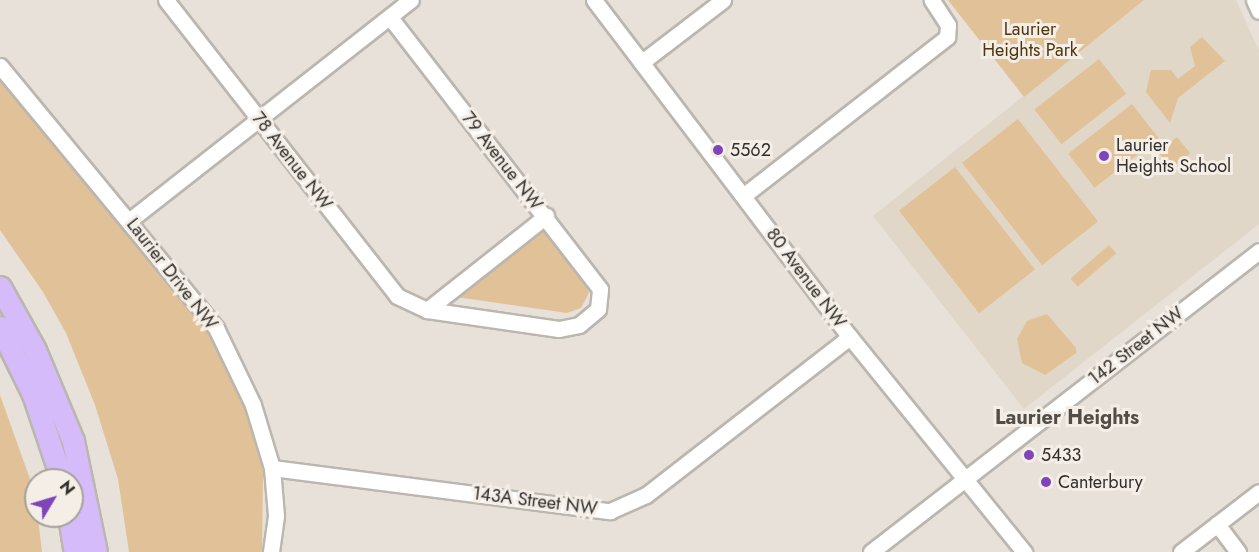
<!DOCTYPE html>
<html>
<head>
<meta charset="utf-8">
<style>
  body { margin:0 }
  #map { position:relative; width:1259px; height:552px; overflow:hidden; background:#e7e1d9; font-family:Jost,sans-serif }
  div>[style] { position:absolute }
  .built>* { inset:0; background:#e1d7c8 }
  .green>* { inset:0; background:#e1c197; transform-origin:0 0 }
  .roads { filter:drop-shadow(2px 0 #bbb6ae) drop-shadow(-2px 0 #bbb6ae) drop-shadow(0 2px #bbb6ae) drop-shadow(0 -2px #bbb6ae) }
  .minor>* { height:15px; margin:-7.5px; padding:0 7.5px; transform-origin:7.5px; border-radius:7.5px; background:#fff }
  .highway>* { height:21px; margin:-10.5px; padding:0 10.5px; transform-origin:10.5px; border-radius:10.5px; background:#d6bbfb }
  .dots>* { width:16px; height:16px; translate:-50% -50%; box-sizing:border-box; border:3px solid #f4eee6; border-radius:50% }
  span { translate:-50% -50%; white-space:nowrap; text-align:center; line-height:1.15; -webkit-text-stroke:6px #f4eee6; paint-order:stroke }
  .park-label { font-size:18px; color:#4d350e }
  .poi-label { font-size:18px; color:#312e2b }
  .left { translate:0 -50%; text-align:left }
  .street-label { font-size:18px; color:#312e2b }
  .neighbourhood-label { font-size:20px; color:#524d47; font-weight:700 }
  .north { position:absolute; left:24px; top:468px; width:60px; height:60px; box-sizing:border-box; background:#f4eee6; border:2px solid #a6a19b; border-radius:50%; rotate:52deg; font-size:16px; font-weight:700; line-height:24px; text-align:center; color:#312e2b }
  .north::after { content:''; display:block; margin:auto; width:21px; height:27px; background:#7f44ba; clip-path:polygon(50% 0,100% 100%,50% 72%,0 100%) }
</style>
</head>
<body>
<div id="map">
  <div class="built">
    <div style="clip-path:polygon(1144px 0,1236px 0,1259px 51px,1259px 224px,1024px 409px,873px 216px)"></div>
  </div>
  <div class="green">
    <div style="clip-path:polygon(948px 0,1144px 0,1024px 97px)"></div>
    <div style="clip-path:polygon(1202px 37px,1225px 61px,1178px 98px,1170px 123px,1146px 92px,1151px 70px,1171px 70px,1178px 79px,1195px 66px,1190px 47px)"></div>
    <div style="left:1099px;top:59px;width:44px;height:82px;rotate:52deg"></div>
    <div style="clip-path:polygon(0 82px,199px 314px,229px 365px,248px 413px,263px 471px,262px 552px,129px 552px,118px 479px,95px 405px,66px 333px,43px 292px,0 230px)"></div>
    <div style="left:1132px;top:104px;width:43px;height:81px;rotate:52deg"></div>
    <div style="left:1018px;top:119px;width:130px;height:71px;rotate:52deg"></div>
    <div style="left:1177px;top:137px;width:21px;height:24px;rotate:51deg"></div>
    <div style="left:955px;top:167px;width:130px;height:71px;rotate:52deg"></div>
    <div style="clip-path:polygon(544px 227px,586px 284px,589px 293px,581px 308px,567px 313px,456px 297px)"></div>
    <div style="left:1109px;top:245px;width:11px;height:51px;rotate:49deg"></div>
    <div style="clip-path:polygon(1047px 314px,1076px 348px,1076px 353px,1045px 375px,1022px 363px,1017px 339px,1027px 321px)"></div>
    <div style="clip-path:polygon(0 395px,35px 493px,42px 552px,0 552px)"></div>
  </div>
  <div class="roads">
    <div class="minor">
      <div style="left:166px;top:0;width:375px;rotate:52deg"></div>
      <div style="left:397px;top:296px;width:33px;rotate:25deg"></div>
      <div style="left:427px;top:310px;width:133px;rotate:8.2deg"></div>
      <div style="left:559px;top:329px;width:20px;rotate:-11deg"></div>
      <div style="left:579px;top:325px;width:25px;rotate:-40deg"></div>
      <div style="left:598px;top:309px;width:20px;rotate:-84deg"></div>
      <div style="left:600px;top:289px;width:344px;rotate:-127.7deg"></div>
      <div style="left:594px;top:0;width:423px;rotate:52.8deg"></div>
      <div style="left:850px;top:337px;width:277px;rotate:51deg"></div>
      <div style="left:1254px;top:0;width:12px;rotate:66deg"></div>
      <div style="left:642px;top:62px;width:102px;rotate:-37.4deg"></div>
      <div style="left:0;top:66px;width:340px;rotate:50.5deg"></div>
      <div style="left:216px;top:328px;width:85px;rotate:64.3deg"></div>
      <div style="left:253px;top:405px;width:66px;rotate:73.2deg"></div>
      <div style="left:272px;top:468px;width:48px;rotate:85.2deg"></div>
      <div style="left:276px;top:516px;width:36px;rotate:98deg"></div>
      <div style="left:743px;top:196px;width:259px;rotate:-37.9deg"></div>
      <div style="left:947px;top:37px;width:12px;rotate:-85deg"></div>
      <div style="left:948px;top:25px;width:30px;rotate:-123deg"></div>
      <div style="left:130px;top:220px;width:357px;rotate:-38.1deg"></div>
      <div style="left:427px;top:310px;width:152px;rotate:-38.3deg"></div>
      <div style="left:272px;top:468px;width:341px;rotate:7.3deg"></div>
      <div style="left:610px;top:511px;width:39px;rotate:-24deg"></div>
      <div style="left:646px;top:495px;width:258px;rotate:-37.8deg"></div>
      <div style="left:1217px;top:524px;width:35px;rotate:53deg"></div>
      <div style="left:871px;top:552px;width:491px;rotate:-37.8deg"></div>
      <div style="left:1181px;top:552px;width:98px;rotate:-37.6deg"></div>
    </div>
    <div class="highway">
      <div style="left:0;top:287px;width:72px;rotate:60.9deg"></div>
      <div style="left:35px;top:350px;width:99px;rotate:67.3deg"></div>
      <div style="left:73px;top:441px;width:113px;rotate:78.3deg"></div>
      <div style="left:0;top:327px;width:75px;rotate:63.8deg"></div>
      <div style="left:33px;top:394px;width:91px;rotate:71.4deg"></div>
      <div style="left:69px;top:516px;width:36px;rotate:81deg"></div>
    </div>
  </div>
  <div class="dots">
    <div style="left:718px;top:150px;background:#7f44ba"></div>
    <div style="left:1104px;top:156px;background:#7f44ba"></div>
    <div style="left:1029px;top:455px;background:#7f44ba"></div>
    <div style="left:1046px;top:482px;background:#7f44ba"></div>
  </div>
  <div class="park-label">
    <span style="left:1030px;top:40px">Laurier<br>Heights Park</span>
  </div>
  <div class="poi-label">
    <span class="left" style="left:1116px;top:156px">Laurier<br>Heights School</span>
    <span class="left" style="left:730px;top:150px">5562</span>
    <span class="left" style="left:1041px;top:455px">5433</span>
    <span class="left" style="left:1058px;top:482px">Canterbury</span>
  </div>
  <div class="street-label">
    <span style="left:292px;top:161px;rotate:52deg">78 Avenue NW</span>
    <span style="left:502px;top:161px;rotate:52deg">79 Avenue NW</span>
    <span style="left:172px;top:274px;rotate:52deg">Laurier Drive NW</span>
    <span style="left:806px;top:278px;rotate:53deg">80 Avenue NW</span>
    <span style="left:1136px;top:346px;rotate:-38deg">142 Street NW</span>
    <span style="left:535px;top:501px;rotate:7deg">143A Street NW</span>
  </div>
  <div class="neighbourhood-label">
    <span style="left:1067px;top:417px">Laurier Heights</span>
  </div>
  <div class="north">N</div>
</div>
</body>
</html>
